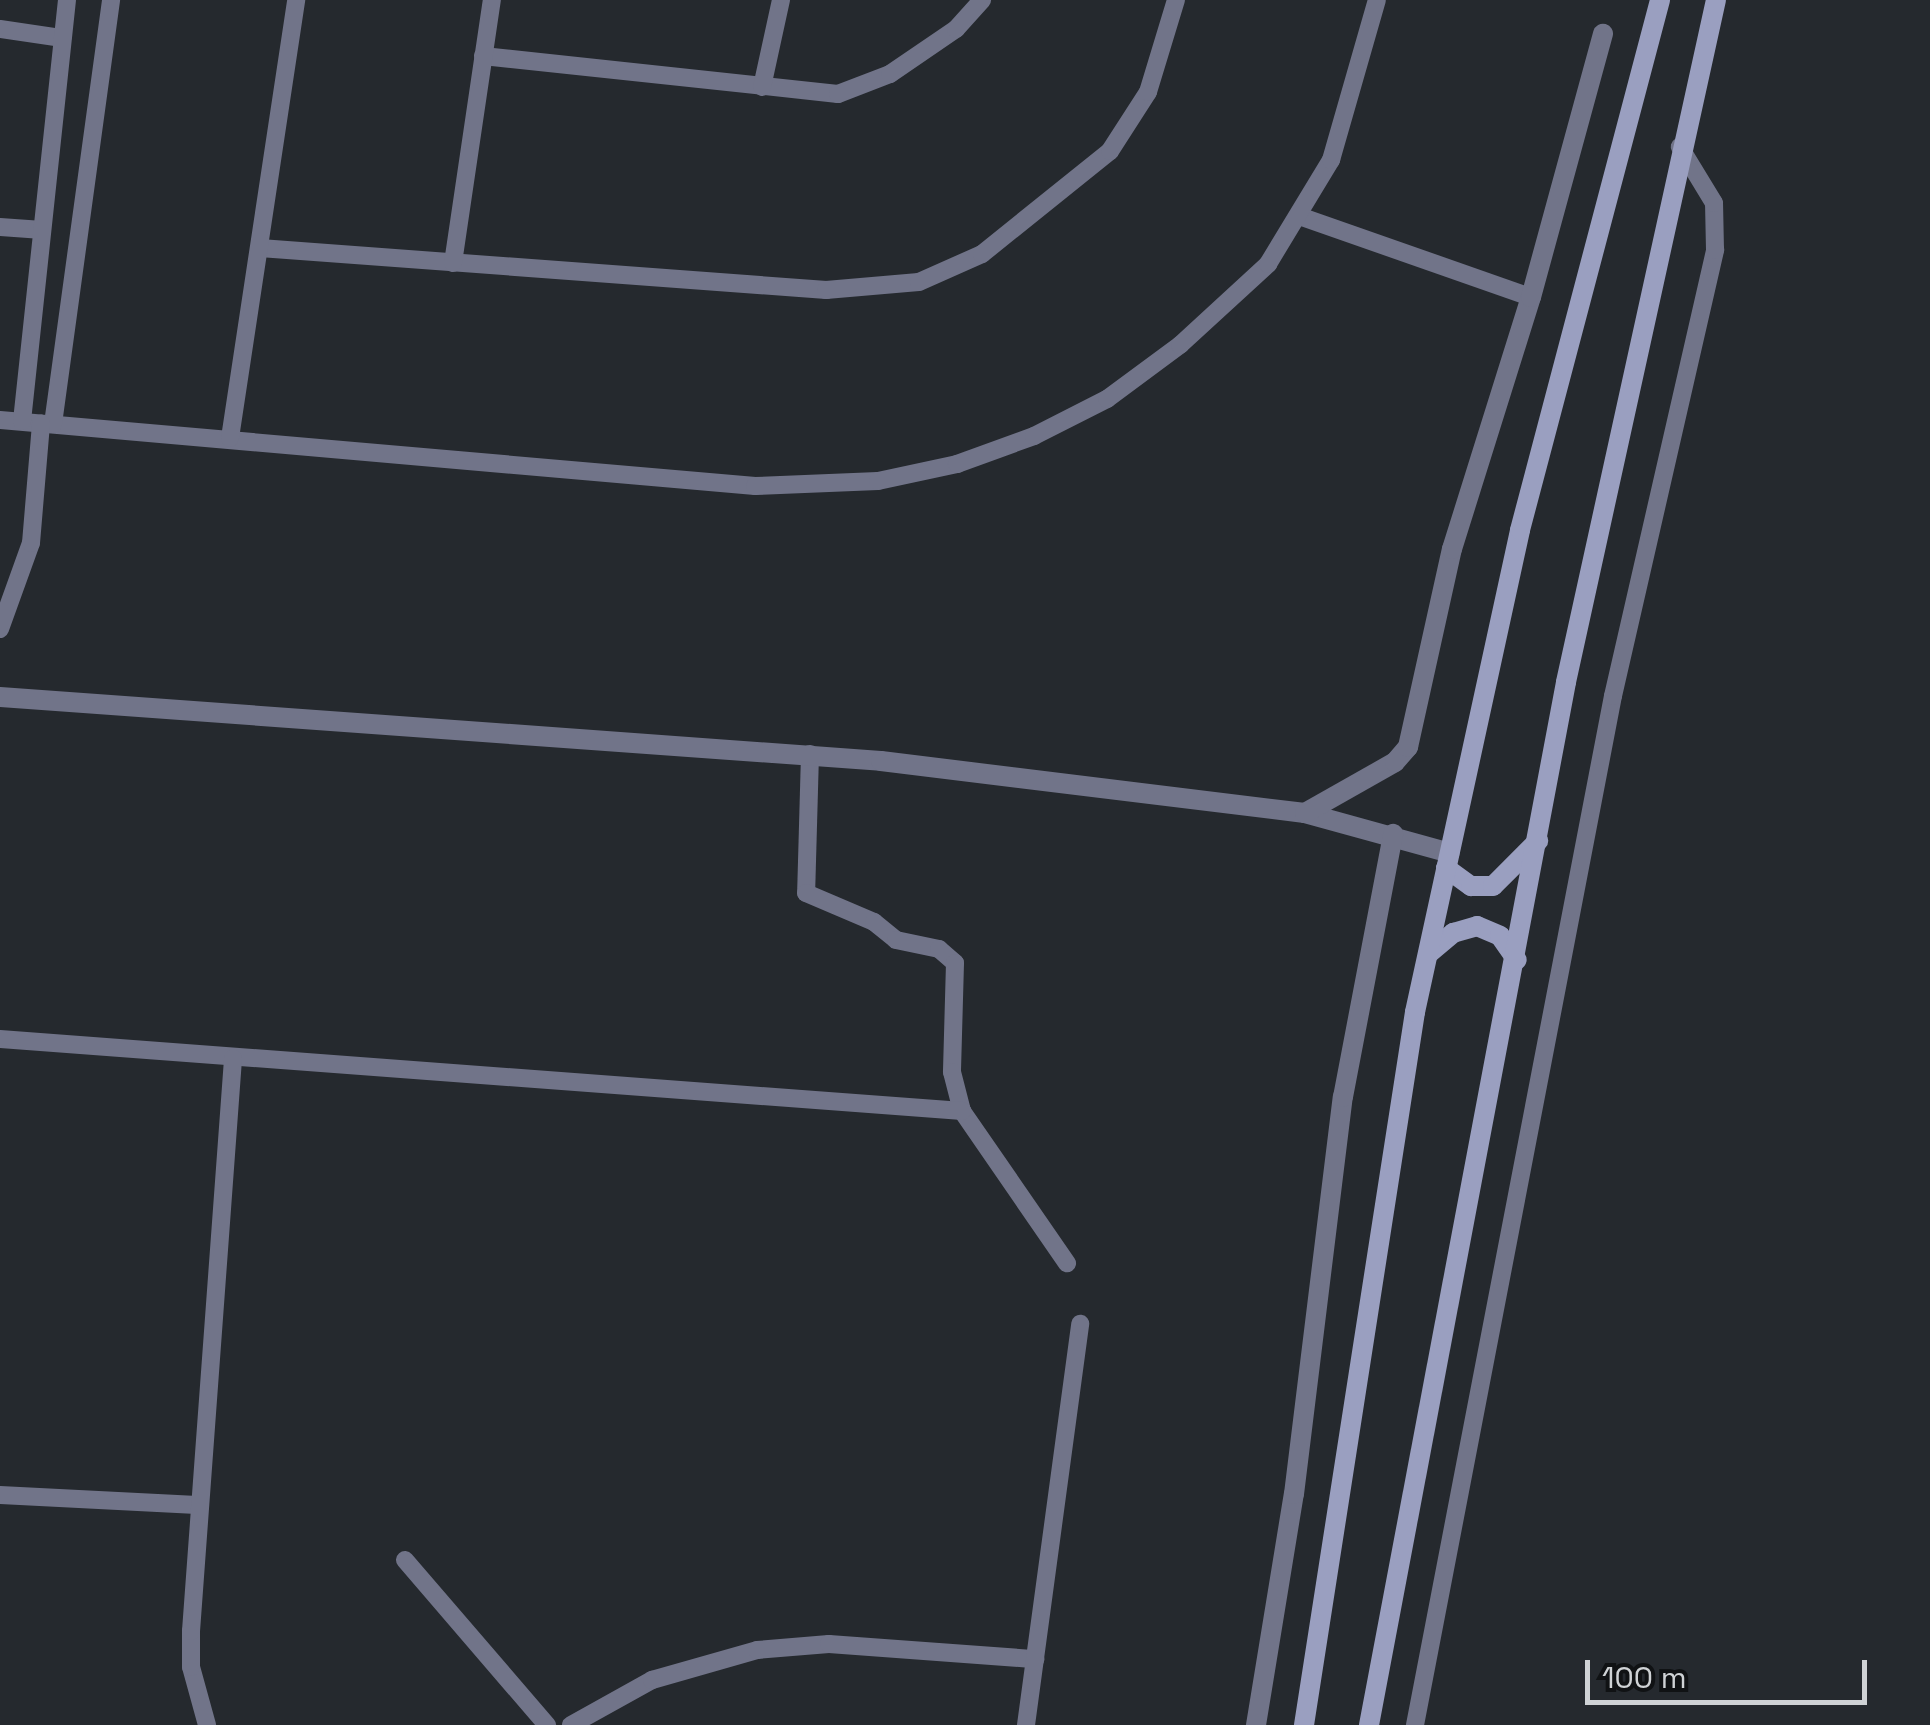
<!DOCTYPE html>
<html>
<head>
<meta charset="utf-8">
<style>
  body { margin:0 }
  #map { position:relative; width:1930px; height:1725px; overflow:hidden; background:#25292e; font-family:"Space Grotesk",sans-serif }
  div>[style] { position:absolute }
  .minor>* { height:18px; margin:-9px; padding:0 9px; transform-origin:9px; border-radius:9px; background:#717489 }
  .tertiary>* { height:20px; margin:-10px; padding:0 10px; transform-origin:10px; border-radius:10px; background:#717489 }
  .secondary>* { height:20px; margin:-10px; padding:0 10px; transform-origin:10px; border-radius:10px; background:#9a9fc0 }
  span { translate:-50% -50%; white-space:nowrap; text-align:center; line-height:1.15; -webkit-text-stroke:10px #101214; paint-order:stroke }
  .scale { position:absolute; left:1585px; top:1660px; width:282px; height:45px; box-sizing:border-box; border:5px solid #cfd2d5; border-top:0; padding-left:12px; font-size:30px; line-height:35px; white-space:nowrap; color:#cfd2d5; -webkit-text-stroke:8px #101214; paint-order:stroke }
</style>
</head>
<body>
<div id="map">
  <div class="minor">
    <div style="left:0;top:29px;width:63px;rotate:8.3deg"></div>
    <div style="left:483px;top:56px;width:357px;rotate:6.1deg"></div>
    <div style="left:838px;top:94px;width:56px;rotate:-21deg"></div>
    <div style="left:890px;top:74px;width:80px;rotate:-34.3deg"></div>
    <div style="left:956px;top:29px;width:39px;rotate:-48deg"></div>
    <div style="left:762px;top:87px;width:89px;rotate:-77.7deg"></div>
    <div style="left:1302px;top:217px;width:243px;rotate:19.3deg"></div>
    <div style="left:0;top:227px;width:39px;rotate:4deg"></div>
    <div style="left:260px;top:248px;width:568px;rotate:4.24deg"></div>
    <div style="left:826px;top:290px;width:93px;rotate:-4.9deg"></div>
    <div style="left:919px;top:282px;width:69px;rotate:-24deg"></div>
    <div style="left:982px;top:254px;width:164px;rotate:-38.8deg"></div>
    <div style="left:1110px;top:151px;width:70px;rotate:-57.2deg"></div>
    <div style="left:1148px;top:92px;width:96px;rotate:-73.1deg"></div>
    <div style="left:453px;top:263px;width:266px;rotate:-81.6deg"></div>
    <div style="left:0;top:420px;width:758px;rotate:5deg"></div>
    <div style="left:755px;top:486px;width:123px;rotate:-2.3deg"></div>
    <div style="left:878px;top:481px;width:81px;rotate:-12.1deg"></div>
    <div style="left:957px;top:464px;width:82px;rotate:-20deg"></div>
    <div style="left:1034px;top:436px;width:82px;rotate:-26.9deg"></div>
    <div style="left:1107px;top:399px;width:91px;rotate:-36.5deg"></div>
    <div style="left:1180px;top:345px;width:120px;rotate:-42.6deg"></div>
    <div style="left:1268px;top:264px;width:122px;rotate:-58.8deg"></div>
    <div style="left:1331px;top:160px;width:166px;rotate:-74deg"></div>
    <div style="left:22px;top:421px;width:423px;rotate:-83.9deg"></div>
    <div style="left:53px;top:424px;width:428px;rotate:-82.2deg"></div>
    <div style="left:230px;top:438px;width:443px;rotate:-81.4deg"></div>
    <div style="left:0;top:629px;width:91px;rotate:-70.2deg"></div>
    <div style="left:31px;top:543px;width:120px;rotate:-85.2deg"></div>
    <div style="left:810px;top:754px;width:139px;rotate:91.6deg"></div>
    <div style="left:806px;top:893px;width:74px;rotate:23.1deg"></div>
    <div style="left:874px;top:922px;width:28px;rotate:39deg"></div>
    <div style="left:896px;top:940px;width:44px;rotate:11.8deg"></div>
    <div style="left:939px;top:949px;width:21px;rotate:41deg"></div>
    <div style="left:955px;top:963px;width:109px;rotate:91.6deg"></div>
    <div style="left:952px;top:1072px;width:40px;rotate:75.6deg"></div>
    <div style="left:962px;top:1111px;width:185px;rotate:55.4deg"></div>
    <div style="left:0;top:1039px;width:965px;rotate:4.28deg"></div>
    <div style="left:0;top:1495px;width:197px;rotate:2.9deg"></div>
    <div style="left:405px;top:1560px;width:218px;rotate:49.3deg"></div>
    <div style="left:207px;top:1725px;width:60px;rotate:-105.4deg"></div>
    <div style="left:191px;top:1667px;width:36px;rotate:-90deg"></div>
    <div style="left:191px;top:1631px;width:574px;rotate:-85.8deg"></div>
    <div style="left:571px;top:1725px;width:93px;rotate:-29.1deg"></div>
    <div style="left:652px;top:1680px;width:109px;rotate:-15.9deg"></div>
    <div style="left:757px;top:1650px;width:72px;rotate:-4.8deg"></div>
    <div style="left:829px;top:1644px;width:207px;rotate:4.2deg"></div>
    <div style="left:1026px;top:1725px;width:405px;rotate:-82.3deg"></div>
    <div style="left:1415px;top:1725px;width:1048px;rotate:-79.11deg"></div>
    <div style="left:1613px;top:696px;width:458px;rotate:-77.1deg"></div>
    <div style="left:1715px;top:250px;width:47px;rotate:-91.2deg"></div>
    <div style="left:1714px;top:203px;width:66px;rotate:-121.3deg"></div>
  </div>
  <div class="tertiary">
    <div style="left:0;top:697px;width:883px;rotate:4.15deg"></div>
    <div style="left:881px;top:761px;width:427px;rotate:7deg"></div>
    <div style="left:1305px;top:813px;width:150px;rotate:15.4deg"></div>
    <div style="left:1305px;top:813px;width:103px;rotate:-29.5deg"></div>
    <div style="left:1395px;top:762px;width:20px;rotate:-49deg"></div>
    <div style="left:1408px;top:747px;width:203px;rotate:-77.5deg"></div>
    <div style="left:1452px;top:549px;width:264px;rotate:-72.6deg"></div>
    <div style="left:1531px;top:297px;width:273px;rotate:-74.7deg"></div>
    <div style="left:1256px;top:1725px;width:234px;rotate:-80.7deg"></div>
    <div style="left:1294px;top:1494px;width:400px;rotate:-83deg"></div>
    <div style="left:1343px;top:1097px;width:268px;rotate:-79.2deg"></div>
  </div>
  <div class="secondary">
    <div style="left:1446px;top:868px;width:31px;rotate:36deg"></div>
    <div style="left:1471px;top:886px;width:22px"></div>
    <div style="left:1493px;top:886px;width:64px;rotate:-45deg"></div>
    <div style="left:1428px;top:954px;width:33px;rotate:-40deg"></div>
    <div style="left:1453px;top:933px;width:25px;rotate:-16deg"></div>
    <div style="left:1477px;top:926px;width:25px;rotate:23deg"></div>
    <div style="left:1500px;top:936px;width:29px;rotate:55deg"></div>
    <div style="left:1304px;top:1725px;width:722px;rotate:-81.15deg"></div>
    <div style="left:1415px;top:1012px;width:493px;rotate:-77.7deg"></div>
    <div style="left:1520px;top:530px;width:548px;rotate:-75.2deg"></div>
    <div style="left:1369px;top:1725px;width:1061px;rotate:-79.3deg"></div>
    <div style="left:1566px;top:682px;width:698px;rotate:-77.6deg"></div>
  </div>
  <div class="scale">100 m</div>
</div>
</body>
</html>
